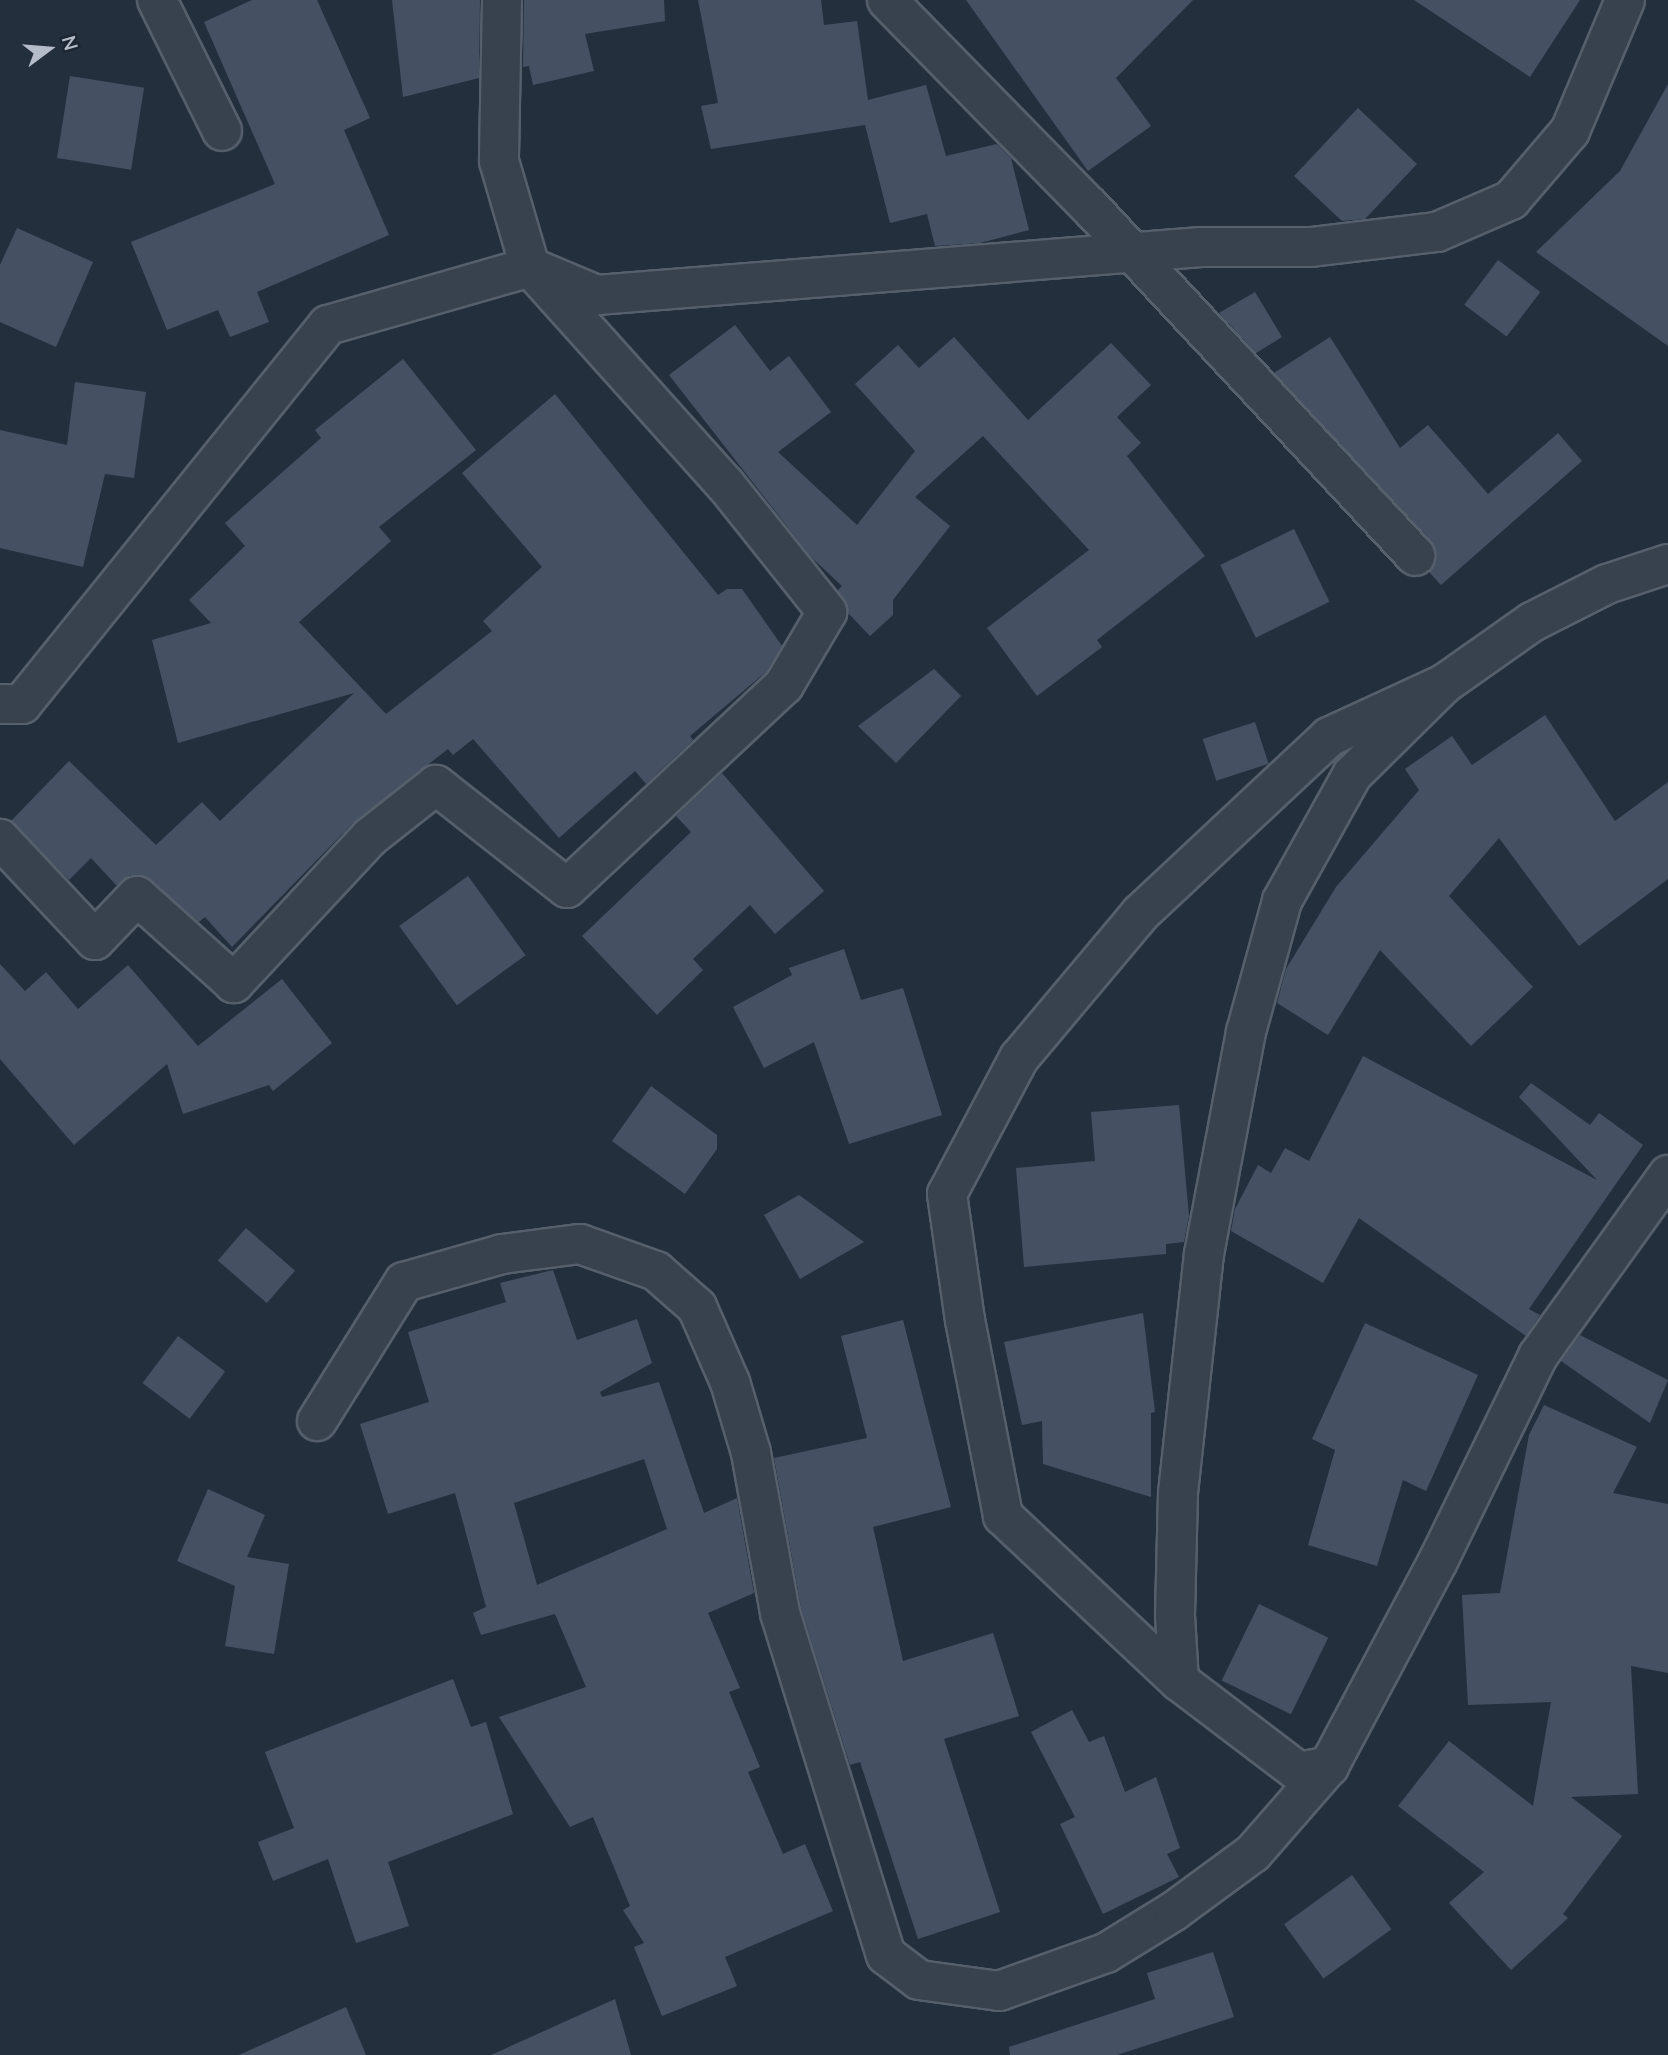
<!DOCTYPE html>
<html>
<head>
<meta charset="utf-8">
<style>
  body { margin:0 }
  #map { position:relative; width:1668px; height:2055px; overflow:hidden; background:#242f3e; font-family:"Nunito Sans",sans-serif }
  div>[style] { position:absolute }
  .building>* { inset:0; background:#455162; transform-origin:0 0 }
  .roads { filter:drop-shadow(2px 0 #565f6c) drop-shadow(-2px 0 #565f6c) drop-shadow(0 2px #565f6c) drop-shadow(0 -2px #565f6c) }
  .minor>* { height:38px; margin:-19px; padding:0 19px; transform-origin:19px; border-radius:19px; background:#38414e }
  span { translate:-50% -50%; white-space:nowrap; text-align:center; line-height:1.15; -webkit-text-stroke:5px #1d2633; paint-order:stroke }
  .north { position:absolute; left:14px; top:14px; width:70px; height:70px; -webkit-text-stroke:5px #1d2633; paint-order:stroke; rotate:74deg; font-size:19px; font-weight:700; line-height:28px; text-align:center; color:#b4bcc9 }
  .north::after { content:''; display:block; margin:auto; width:24px; height:32px; background:#b4bcc9; clip-path:polygon(50% 0,100% 100%,50% 72%,0 100%) }
</style>
</head>
<body>
<div id="map">
  <div class="building">
    <div style="clip-path:polygon(252px 0,317px 0,370px 118px,344px 130px,389px 235px,257px 292px,269px 322px,230px 337px,218px 310px,167px 330px,131px 242px,275px 184px,204px 22px)"></div>
    <div style="clip-path:polygon(392px 0,480px 0,479px 78px,403px 97px)"></div>
    <div style="clip-path:polygon(524px 0,664px 0,665px 21px,585px 34px,594px 71px,533px 85px,529px 66px,523px 67px)"></div>
    <div style="clip-path:polygon(698px 0,821px 0,824px 25px,857px 21px,868px 100px,926px 85px,946px 156px,997px 144px,1011px 158px,1029px 230px,980px 243px,935px 246px,927px 214px,890px 223px,865px 125px,711px 149px,701px 106px,718px 103px)"></div>
    <div style="clip-path:polygon(966px 0,1193px 0,1116px 78px,1151px 126px,1088px 171px)"></div>
    <div style="clip-path:polygon(1414px 0,1580px 0,1530px 77px)"></div>
    <div style="left:70px;top:76px;width:75px;height:83px;rotate:9deg"></div>
    <div style="clip-path:polygon(1668px 84px,1668px 346px,1536px 252px,1620px 171px)"></div>
    <div style="clip-path:polygon(1358px 108px,1417px 164px,1365px 219px,1342px 221px,1294px 176px)"></div>
    <div style="clip-path:polygon(17px 228px,93px 262px,56px 347px,0 322px,0 265px)"></div>
    <div style="left:1498px;top:260px;width:53px;height:56px;rotate:37deg"></div>
    <div style="clip-path:polygon(1255px 292px,1282px 337px,1256px 353px,1219px 313px)"></div>
    <div style="clip-path:polygon(735px 325px,770px 371px,789px 356px,831px 412px,778px 452px,857px 525px,915px 451px,855px 384px,898px 345px,919px 368px,954px 337px,1028px 420px,1111px 343px,1151px 385px,1117px 417px,1141px 443px,1127px 456px,1205px 556px,1097px 640px,1102px 647px,1037px 696px,987px 628px,1089px 550px,983px 436px,915px 497px,950px 526px,893px 600px,893px 615px,870px 636px,848px 613px,838px 590px,842px 586px,811px 557px,669px 375px)"></div>
    <div style="clip-path:polygon(1330px 337px,1400px 448px,1428px 425px,1488px 494px,1558px 433px,1582px 461px,1441px 585px,1429px 572px,1436px 562px,1431px 541px,1274px 373px)"></div>
    <div style="clip-path:polygon(403px 359px,476px 450px,379px 527px,391px 541px,299px 622px,386px 714px,492px 631px,483px 621px,542px 567px,462px 473px,555px 394px,718px 595px,727px 589px,742px 589px,782px 646px,767px 671px,690px 736px,693px 740px,646px 784px,635px 771px,559px 838px,473px 739px,453px 755px,448px 749px,354px 822px,232px 947px,205px 917px,199px 922px,142px 875px,130px 875px,117px 886px,91px 858px,69px 880px,11px 821px,69px 761px,156px 845px,202px 802px,220px 821px,354px 693px,178px 743px,152px 640px,211px 623px,189px 600px,245px 546px,225px 523px,321px 438px,315px 430px)"></div>
    <div style="clip-path:polygon(75px 382px,146px 392px,134px 478px,105px 474px,83px 567px,0 548px,0 430px,67px 445px)"></div>
    <div style="left:1294px;top:529px;width:81px;height:82px;rotate:64deg"></div>
    <div style="clip-path:polygon(934px 669px,961px 696px,896px 763px,858px 726px)"></div>
    <div style="clip-path:polygon(1545px 715px,1615px 821px,1668px 782px,1668px 879px,1579px 946px,1499px 838px,1449px 896px,1533px 987px,1471px 1046px,1380px 950px,1328px 1035px,1277px 1003px,1286px 969px,1336px 887px,1419px 790px,1405px 769px,1452px 736px,1472px 765px)"></div>
    <div style="left:1255px;top:722px;width:44px;height:55px;rotate:72deg"></div>
    <div style="clip-path:polygon(722px 773px,824px 891px,775px 934px,750px 905px,693px 959px,703px 970px,657px 1015px,582px 936px,691px 832px,676px 816px)"></div>
    <div style="left:468px;top:876px;width:98px;height:85px;rotate:54deg"></div>
    <div style="clip-path:polygon(844px 949px,861px 1000px,903px 988px,942px 1115px,849px 1144px,814px 1042px,764px 1068px,733px 1007px,792px 975px,789px 968px)"></div>
    <div style="clip-path:polygon(0 964px,25px 991px,46px 972px,78px 1009px,128px 965px,198px 1046px,282px 979px,332px 1043px,273px 1091px,269px 1085px,183px 1114px,167px 1064px,74px 1145px,0 1059px)"></div>
    <div style="clip-path:polygon(1363px 1056px,1597px 1180px,1519px 1097px,1531px 1083px,1590px 1125px,1599px 1113px,1643px 1145px,1529px 1309px,1540px 1315px,1526px 1336px,1359px 1218px,1323px 1283px,1231px 1231px,1235px 1209px,1258px 1165px,1271px 1173px,1285px 1148px,1309px 1161px)"></div>
    <div style="clip-path:polygon(651px 1086px,717px 1135px,717px 1149px,685px 1194px,612px 1141px)"></div>
    <div style="clip-path:polygon(1179px 1105px,1189px 1216px,1184px 1242px,1166px 1244px,1166px 1254px,1024px 1267px,1016px 1168px,1095px 1161px,1091px 1112px)"></div>
    <div style="clip-path:polygon(799px 1195px,864px 1242px,800px 1279px,764px 1215px)"></div>
    <div style="left:246px;top:1228px;width:65px;height:43px;rotate:41deg"></div>
    <div style="clip-path:polygon(evenodd,553px 1270px,577px 1340px,637px 1319px,652px 1363px,600px 1392px,602px 1397px,659px 1382px,704px 1513px,737px 1498px,754px 1593px,708px 1613px,740px 1688px,729px 1692px,760px 1767px,748px 1772px,783px 1854px,805px 1844px,833px 1911px,725px 1957px,737px 1986px,662px 2016px,634px 1947px,644px 1943px,623px 1910px,630px 1906px,593px 1817px,570px 1827px,499px 1717px,586px 1687px,555px 1614px,481px 1635px,473px 1613px,486px 1607px,455px 1493px,388px 1514px,360px 1424px,429px 1402px,408px 1332px,506px 1302px,500px 1283px,553px 1270px,644px 1459px,667px 1529px,537px 1585px,514px 1503px,644px 1459px)"></div>
    <div style="clip-path:polygon(1143px 1313px,1155px 1412px,1151px 1413px,1151px 1497px,1043px 1464px,1042px 1421px,1022px 1425px,1004px 1342px)"></div>
    <div style="clip-path:polygon(903px 1320px,951px 1507px,873px 1527px,903px 1661px,993px 1633px,1019px 1716px,944px 1739px,1000px 1912px,918px 1939px,860px 1762px,850px 1765px,801px 1608px,774px 1458px,867px 1438px,841px 1336px)"></div>
    <div style="clip-path:polygon(1365px 1323px,1478px 1375px,1426px 1491px,1403px 1480px,1377px 1566px,1308px 1545px,1335px 1450px,1312px 1439px)"></div>
    <div style="clip-path:polygon(1580px 1335px,1668px 1380px,1650px 1423px,1561px 1361px)"></div>
    <div style="left:178px;top:1336px;width:59px;height:59px;rotate:37deg"></div>
    <div style="clip-path:polygon(1544px 1405px,1637px 1447px,1613px 1493px,1668px 1504px,1668px 1673px,1631px 1666px,1638px 1794px,1571px 1797px,1622px 1836px,1563px 1914px,1568px 1918px,1511px 1970px,1449px 1903px,1484px 1872px,1398px 1806px,1449px 1741px,1533px 1806px,1551px 1702px,1468px 1705px,1462px 1595px,1500px 1593px,1529px 1435px)"></div>
    <div style="clip-path:polygon(208px 1489px,265px 1515px,247px 1557px,289px 1564px,274px 1654px,225px 1646px,235px 1586px,177px 1561px)"></div>
    <div style="left:1259px;top:1604px;width:77px;height:85px;rotate:26deg"></div>
    <div style="clip-path:polygon(453px 1679px,471px 1727px,486px 1722px,513px 1814px,388px 1862px,409px 1926px,356px 1943px,328px 1859px,273px 1881px,258px 1842px,294px 1828px,265px 1752px)"></div>
    <div style="clip-path:polygon(1072px 1710px,1089px 1742px,1104px 1736px,1125px 1792px,1156px 1777px,1180px 1848px,1167px 1854px,1179px 1877px,1103px 1914px,1060px 1824px,1075px 1817px,1031px 1732px)"></div>
    <div style="left:1352px;top:1875px;width:67px;height:84px;rotate:54deg"></div>
    <div style="clip-path:polygon(1213px 1952px,1234px 2017px,1117px 2055px,1010px 2055px,1009px 2047px,1155px 1999px,1147px 1973px)"></div>
    <div style="clip-path:polygon(615px 1999px,631px 2055px,491px 2055px)"></div>
    <div style="clip-path:polygon(346px 2007px,366px 2055px,239px 2055px)"></div>
  </div>
  <div class="roads">
    <div class="minor">
      <div style="left:157px;top:0;width:146px;rotate:63.6deg"></div>
      <div style="left:502px;top:0;width:161px;rotate:91.1deg"></div>
      <div style="left:499px;top:161px;width:110px;rotate:73.7deg"></div>
      <div style="left:530px;top:267px;width:73px;rotate:22.7deg"></div>
      <div style="left:597px;top:295px;width:606px;rotate:-4.54deg"></div>
      <div style="left:1201px;top:247px;width:110px"></div>
      <div style="left:1311px;top:247px;width:127px;rotate:-6.8deg"></div>
      <div style="left:1437px;top:232px;width:81px;rotate:-23.4deg"></div>
      <div style="left:1511px;top:200px;width:91px;rotate:-49.5deg"></div>
      <div style="left:1570px;top:131px;width:142px;rotate:-67.2deg"></div>
      <div style="left:887px;top:0;width:290px;rotate:45.6deg"></div>
      <div style="left:1090px;top:207px;width:477px;rotate:47deg"></div>
      <div style="left:1444px;top:684px;width:127px;rotate:155.3deg"></div>
      <div style="left:1329px;top:737px;width:259px;rotate:136.9deg"></div>
      <div style="left:1140px;top:914px;width:188px;rotate:130deg"></div>
      <div style="left:1019px;top:1058px;width:154px;rotate:117.9deg"></div>
      <div style="left:947px;top:1194px;width:127px;rotate:81.9deg"></div>
      <div style="left:965px;top:1320px;width:200px;rotate:79deg"></div>
      <div style="left:1003px;top:1516px;width:241px;rotate:43.2deg"></div>
      <div style="left:1179px;top:1681px;width:151px;rotate:37.2deg"></div>
      <div style="left:1299px;top:1772px;width:31px;rotate:-11deg"></div>
      <div style="left:1329px;top:1766px;width:232px;rotate:-62deg"></div>
      <div style="left:1438px;top:1561px;width:228px;rotate:-64deg"></div>
      <div style="left:1538px;top:1356px;width:223px;rotate:-54.3deg"></div>
      <div style="left:0;top:704px;width:22px"></div>
      <div style="left:22px;top:704px;width:487px;rotate:-51.1deg"></div>
      <div style="left:328px;top:325px;width:210px;rotate:-16deg"></div>
      <div style="left:530px;top:267px;width:292px;rotate:48.1deg"></div>
      <div style="left:725px;top:484px;width:164px;rotate:51.4deg"></div>
      <div style="left:827px;top:612px;width:85px;rotate:120.5deg"></div>
      <div style="left:784px;top:685px;width:297px;rotate:136.9deg"></div>
      <div style="left:567px;top:888px;width:167px;rotate:-141.8deg"></div>
      <div style="left:436px;top:785px;width:84px;rotate:141.8deg"></div>
      <div style="left:370px;top:837px;width:200px;rotate:133deg"></div>
      <div style="left:234px;top:983px;width:130px;rotate:-138.1deg"></div>
      <div style="left:137px;top:896px;width:61px;rotate:133.7deg"></div>
      <div style="left:95px;top:940px;width:139px;rotate:-133.2deg"></div>
      <div style="left:317px;top:1421px;width:164px;rotate:-58deg"></div>
      <div style="left:404px;top:1282px;width:102px;rotate:-15.9deg"></div>
      <div style="left:502px;top:1254px;width:79px;rotate:-7.3deg"></div>
      <div style="left:580px;top:1244px;width:81px;rotate:19.6deg"></div>
      <div style="left:656px;top:1271px;width:55px;rotate:41.3deg"></div>
      <div style="left:697px;top:1307px;width:82px;rotate:66.3deg"></div>
      <div style="left:730px;top:1382px;width:74px;rotate:73.5deg"></div>
      <div style="left:751px;top:1453px;width:163px;rotate:79.7deg"></div>
      <div style="left:780px;top:1613px;width:358px;rotate:72.8deg"></div>
      <div style="left:886px;top:1955px;width:41px;rotate:37.1deg"></div>
      <div style="left:919px;top:1980px;width:81px;rotate:7.8deg"></div>
      <div style="left:999px;top:1991px;width:114px;rotate:-19.6deg"></div>
      <div style="left:1106px;top:1953px;width:80px;rotate:-31.7deg"></div>
      <div style="left:1174px;top:1911px;width:98px;rotate:-36.3deg"></div>
      <div style="left:1253px;top:1853px;width:116px;rotate:-48.9deg"></div>
      <div style="left:1179px;top:1681px;width:66px;rotate:-93.5deg"></div>
      <div style="left:1175px;top:1615px;width:122px;rotate:-88.6deg"></div>
      <div style="left:1178px;top:1493px;width:240px;rotate:-83.8deg"></div>
      <div style="left:1204px;top:1254px;width:226px;rotate:-79.3deg"></div>
      <div style="left:1246px;top:1032px;width:136px;rotate:-74.6deg"></div>
      <div style="left:1282px;top:901px;width:144px;rotate:-60.9deg"></div>
      <div style="left:1352px;top:775px;width:129px;rotate:-44.7deg"></div>
      <div style="left:1444px;top:684px;width:108px;rotate:-35.2deg"></div>
      <div style="left:1532px;top:622px;width:84px;rotate:-26.9deg"></div>
      <div style="left:1607px;top:584px;width:64px;rotate:-18.2deg"></div>
    </div>
  </div>
  <div class="north">N</div>
</div>
</body>
</html>
